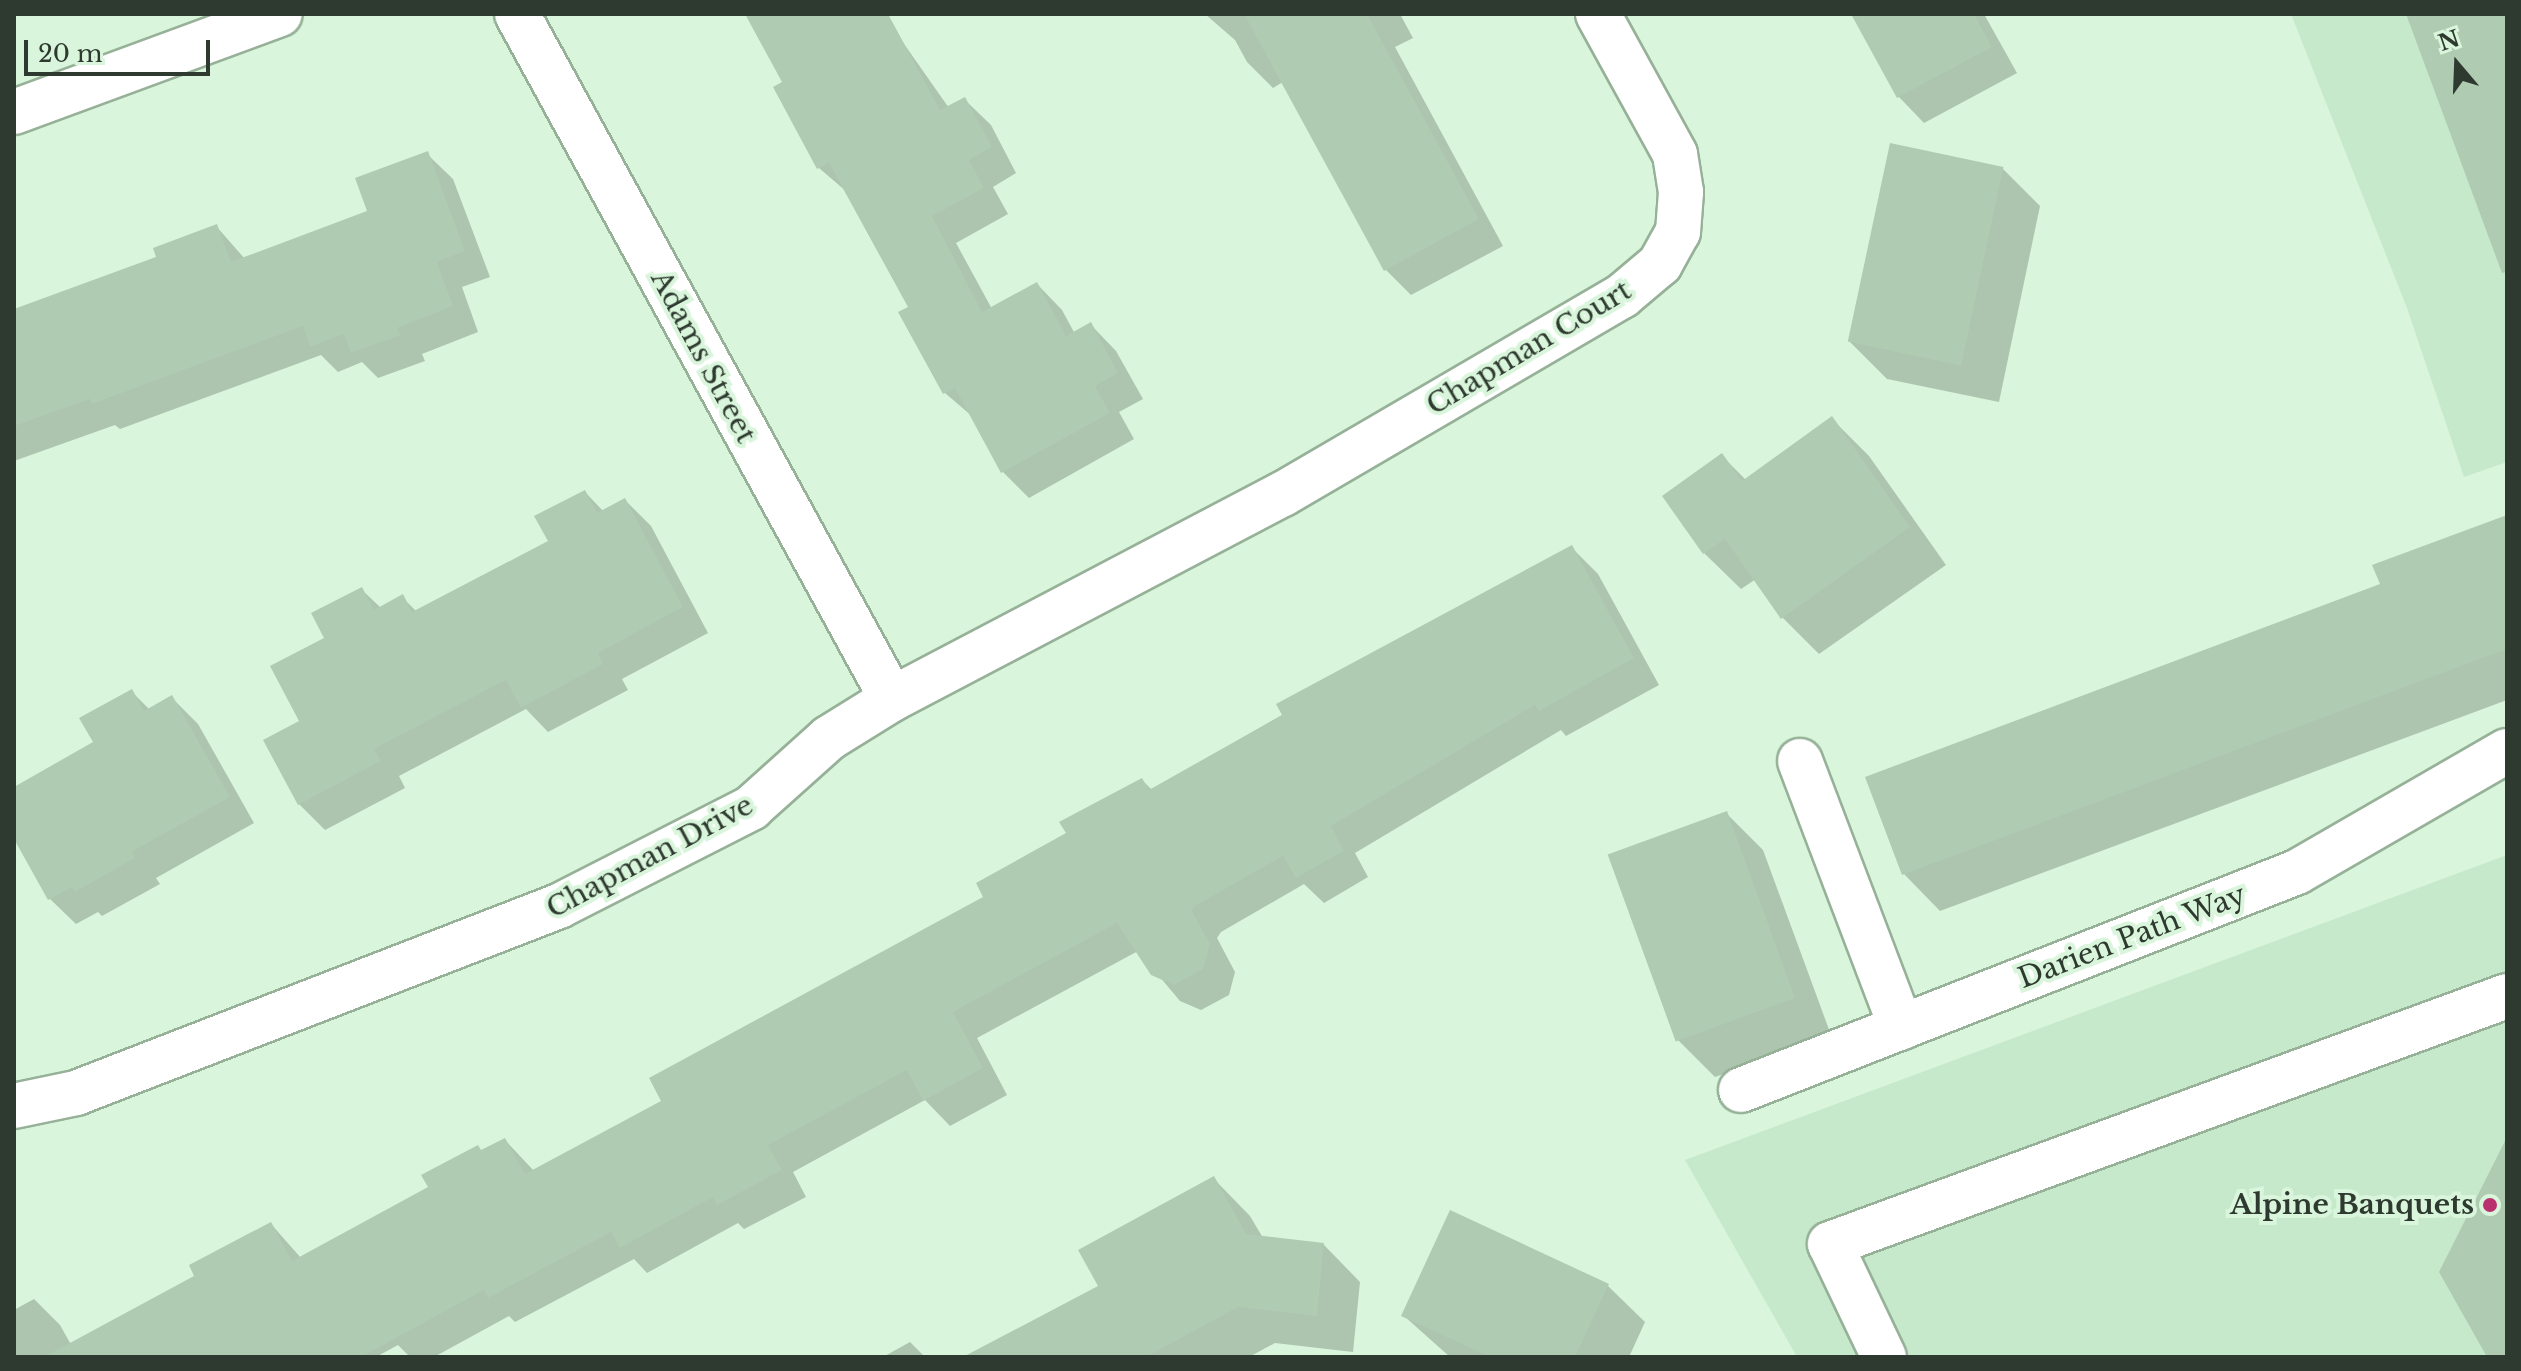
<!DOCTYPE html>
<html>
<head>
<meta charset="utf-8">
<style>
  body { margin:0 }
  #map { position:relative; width:2521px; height:1371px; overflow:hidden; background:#d9f5db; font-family:"Libre Baskerville",serif }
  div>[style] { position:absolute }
  .built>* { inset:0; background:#c7e9cb }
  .shadow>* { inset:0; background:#0003 }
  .building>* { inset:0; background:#afcbb1; transform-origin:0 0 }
  .roads { filter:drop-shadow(2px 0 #96b198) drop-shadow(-2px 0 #96b198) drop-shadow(0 2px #96b198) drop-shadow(0 -2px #96b198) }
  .minor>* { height:44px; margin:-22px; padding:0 22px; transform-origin:22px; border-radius:22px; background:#fff }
  .dots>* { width:22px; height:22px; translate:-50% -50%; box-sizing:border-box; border:4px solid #d9f5db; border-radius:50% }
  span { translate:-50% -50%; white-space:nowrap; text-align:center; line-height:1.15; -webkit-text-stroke:8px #d9f5db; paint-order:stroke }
  .street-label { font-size:28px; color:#2e3a2f }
  .poi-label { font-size:28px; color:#2e3a2f; font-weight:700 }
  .right { translate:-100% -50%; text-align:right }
  .frame { position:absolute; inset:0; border:16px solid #2e3a2f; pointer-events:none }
  .north { position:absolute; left:2417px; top:24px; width:80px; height:80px; -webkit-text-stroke:6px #d9f5db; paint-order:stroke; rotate:341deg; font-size:22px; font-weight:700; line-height:32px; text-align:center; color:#2e3a2f }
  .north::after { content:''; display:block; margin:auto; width:28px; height:36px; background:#2e3a2f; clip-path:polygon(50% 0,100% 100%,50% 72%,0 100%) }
  .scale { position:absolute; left:24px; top:40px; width:186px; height:36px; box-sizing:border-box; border:4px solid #2e3a2f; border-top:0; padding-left:10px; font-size:24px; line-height:28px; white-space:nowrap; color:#2e3a2f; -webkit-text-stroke:6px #d9f5db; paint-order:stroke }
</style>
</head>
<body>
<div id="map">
  <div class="built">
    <div style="clip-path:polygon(2291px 14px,2507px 14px,2507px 462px,2464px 477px,2407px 308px)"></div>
    <div style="clip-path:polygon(2507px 855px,2507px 1357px,1797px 1357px,1685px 1160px)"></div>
  </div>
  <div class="shadow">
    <div style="clip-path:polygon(747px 14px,883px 14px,949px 108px,965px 100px,991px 125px,1016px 173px,993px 187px,1008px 214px,956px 243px,992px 309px,1037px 284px,1062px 310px,1075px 334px,1091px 325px,1116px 351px,1143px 399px,1119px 412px,1134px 439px,1029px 498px,1003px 472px,973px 417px,945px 393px,911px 308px,847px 192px,819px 168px,785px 82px)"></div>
    <div style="clip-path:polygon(1205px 14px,1400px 14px,1413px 38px,1395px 47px,1503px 246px,1411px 295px,1385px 269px,1283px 82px,1273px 88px,1247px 62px,1235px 40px)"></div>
    <div style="clip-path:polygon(1853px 14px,1984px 14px,2017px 73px,1924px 123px,1899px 97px)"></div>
    <div style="clip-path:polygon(427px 154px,453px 179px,490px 277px,462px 287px,478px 332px,422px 354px,425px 361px,378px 378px,362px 362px,338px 372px,321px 355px,120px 429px,115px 425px,14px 461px,14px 311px,158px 258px,216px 226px,245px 259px,369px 212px)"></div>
    <div style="clip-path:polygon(2003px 169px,2040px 206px,1999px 402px,1887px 379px,1850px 342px)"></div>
    <div style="clip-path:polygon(1832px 419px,1869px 456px,1946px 565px,1819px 654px,1782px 617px,1756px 579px,1741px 589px,1704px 553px,1722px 456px,1746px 480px)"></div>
    <div style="clip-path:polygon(585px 492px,604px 512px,625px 500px,651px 526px,708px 633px,622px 679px,628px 690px,548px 732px,526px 709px,399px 776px,405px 788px,325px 830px,299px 804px,302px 721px,327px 638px,361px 589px,381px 608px,402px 597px,417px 612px,551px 542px)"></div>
    <div style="clip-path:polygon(2507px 517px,2507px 700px,1940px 911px,1904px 874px,2382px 586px)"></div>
    <div style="clip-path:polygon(1572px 548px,1598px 574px,1659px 685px,1566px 736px,1561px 730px,1355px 853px,1368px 877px,1324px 903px,1304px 884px,1221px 932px,1217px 938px,1235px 972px,1229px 995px,1201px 1010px,1180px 1001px,1138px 951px,977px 1038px,1007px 1095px,950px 1126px,925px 1100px,793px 1172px,806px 1197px,744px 1229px,738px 1223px,647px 1273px,634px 1259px,515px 1322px,509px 1316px,434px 1357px,410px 1357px,398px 1345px,376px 1357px,129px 1357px,197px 1277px,271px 1224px,301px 1258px,431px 1188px,505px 1140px,534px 1171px,664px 1102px,986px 897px,1142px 780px,1152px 790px)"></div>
    <div style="clip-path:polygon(131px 691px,150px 710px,172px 698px,198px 724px,254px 823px,156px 878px,160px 884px,102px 916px,98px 912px,76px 924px,50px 899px,14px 835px,14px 789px,96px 743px)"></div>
    <div style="clip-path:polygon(1726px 813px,1763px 850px,1831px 1035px,1715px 1077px,1678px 1040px)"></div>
    <div style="clip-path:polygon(1214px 1179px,1250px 1216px,1263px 1238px,1324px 1245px,1360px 1282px,1353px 1352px,1275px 1343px,1249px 1357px,968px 1357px,1101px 1287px)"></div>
    <div style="clip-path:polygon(1608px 1286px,1645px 1322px,1629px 1357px,1450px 1357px,1404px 1316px)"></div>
    <div style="clip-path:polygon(34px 1299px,60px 1325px,78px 1357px,14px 1357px,14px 1310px)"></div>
    <div style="clip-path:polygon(910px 1342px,925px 1357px,883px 1357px)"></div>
  </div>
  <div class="building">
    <div style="clip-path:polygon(745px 14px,888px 14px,940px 110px,965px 97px,992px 147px,969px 160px,984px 188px,932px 216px,982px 312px,1037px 282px,1066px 336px,1091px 322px,1118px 373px,1095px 386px,1110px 413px,1001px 473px,955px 388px,943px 394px,898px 312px,908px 307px,829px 163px,817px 169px,773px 87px,782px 82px)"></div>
    <div style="clip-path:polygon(1244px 14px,1367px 14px,1479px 219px,1384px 271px)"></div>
    <div style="clip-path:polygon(1851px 14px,1974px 14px,1992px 47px,1897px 98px)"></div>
    <div style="clip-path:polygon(2406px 14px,2507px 14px,2507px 272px,2502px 273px)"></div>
    <div style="left:1890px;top:143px;width:116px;height:203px;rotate:12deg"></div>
    <div style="clip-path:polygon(428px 151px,465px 251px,437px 262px,453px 306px,397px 328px,401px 335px,351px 353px,344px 334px,310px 347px,303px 326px,92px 404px,90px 399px,14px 426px,14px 309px,156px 257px,153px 248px,217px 224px,231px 262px,367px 211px,355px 178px)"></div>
    <div style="clip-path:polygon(1832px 416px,1910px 527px,1781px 619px,1725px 539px,1703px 554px,1662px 496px,1722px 453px,1742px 481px)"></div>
    <div style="clip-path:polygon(585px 490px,597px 513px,625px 498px,683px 607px,598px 653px,603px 664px,521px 708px,506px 680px,374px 749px,381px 761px,298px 805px,263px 740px,299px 721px,270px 666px,324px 638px,311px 613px,362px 587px,374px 610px,403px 594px,412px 612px,548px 541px,534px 516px)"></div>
    <div style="clip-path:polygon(2507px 515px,2507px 649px,1902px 875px,1865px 777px,2380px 584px,2372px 565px)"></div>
    <div style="clip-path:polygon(1572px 545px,1634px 658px,1539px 711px,1535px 705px,1331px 826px,1344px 851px,1296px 878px,1283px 856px,1195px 906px,1192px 911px,1210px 944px,1203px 969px,1174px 985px,1151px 975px,1117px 923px,953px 1012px,983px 1068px,923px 1101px,907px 1070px,768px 1145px,782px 1170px,717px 1205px,713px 1197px,620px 1248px,611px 1232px,488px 1298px,484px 1290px,361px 1357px,44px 1357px,194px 1276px,189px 1265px,271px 1222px,292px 1261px,428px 1187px,421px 1175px,478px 1145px,481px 1150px,505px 1138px,525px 1174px,661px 1101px,649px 1078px,983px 897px,976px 883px,1066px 833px,1059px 822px,1142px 778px,1149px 790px,1282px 715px,1276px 704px)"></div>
    <div style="clip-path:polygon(132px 689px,144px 711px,172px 695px,230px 797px,131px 852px,135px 858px,75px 892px,72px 887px,48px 900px,14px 839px,14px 787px,93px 742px,79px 718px)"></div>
    <div style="left:1727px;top:811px;width:199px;height:127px;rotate:70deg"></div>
    <div style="clip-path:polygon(2507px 1137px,2507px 1357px,2487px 1357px,2439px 1272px)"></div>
    <div style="clip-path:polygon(1214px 1176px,1246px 1234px,1324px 1243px,1317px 1316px,1238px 1307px,1146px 1357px,963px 1357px,1098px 1286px,1078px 1250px)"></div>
    <div style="clip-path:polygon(1450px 1210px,1609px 1284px,1575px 1357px,1490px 1357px,1401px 1316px)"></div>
  </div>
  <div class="roads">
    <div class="minor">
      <div style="left:517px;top:14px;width:781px;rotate:61.3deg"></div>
      <div style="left:14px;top:112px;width:283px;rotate:-20.2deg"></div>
      <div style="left:1800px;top:761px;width:285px;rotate:69.2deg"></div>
      <div style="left:1741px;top:1090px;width:597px;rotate:-21.41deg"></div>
      <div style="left:2297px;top:872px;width:242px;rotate:-30deg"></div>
      <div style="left:14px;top:1106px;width:63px;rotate:-11.8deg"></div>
      <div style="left:76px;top:1093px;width:518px;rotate:-21.16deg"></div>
      <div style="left:559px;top:906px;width:216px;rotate:-27deg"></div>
      <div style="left:751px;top:808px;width:105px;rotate:-41.9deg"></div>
      <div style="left:829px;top:738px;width:74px;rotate:-31.8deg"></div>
      <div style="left:892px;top:699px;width:441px;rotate:-27.7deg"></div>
      <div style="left:1283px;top:494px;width:393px;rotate:-30.3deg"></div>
      <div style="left:1622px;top:296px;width:50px;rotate:-40.1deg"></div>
      <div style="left:1660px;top:264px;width:37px;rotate:-61deg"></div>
      <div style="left:1678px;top:232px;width:40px;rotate:-85.7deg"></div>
      <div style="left:1681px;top:192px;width:38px;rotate:-99deg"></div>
      <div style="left:1675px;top:154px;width:160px;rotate:-118.8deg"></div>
      <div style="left:1884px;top:1357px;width:125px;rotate:-115.5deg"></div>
      <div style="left:1830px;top:1244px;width:721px;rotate:-20.12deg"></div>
    </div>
  </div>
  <div class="dots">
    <div style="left:2490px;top:1205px;background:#b9316f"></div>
  </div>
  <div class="street-label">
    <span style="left:1529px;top:348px;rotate:-31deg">Chapman Court</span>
    <span style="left:703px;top:357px;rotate:62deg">Adams Street</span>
    <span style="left:650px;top:857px;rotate:-28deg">Chapman Drive</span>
    <span style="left:2132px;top:937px;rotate:-21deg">Darien Path Way</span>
  </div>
  <div class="poi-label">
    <span class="right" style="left:2474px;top:1205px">Alpine Banquets</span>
  </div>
  <div class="frame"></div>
  <div class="north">N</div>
  <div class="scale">20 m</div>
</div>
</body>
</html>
